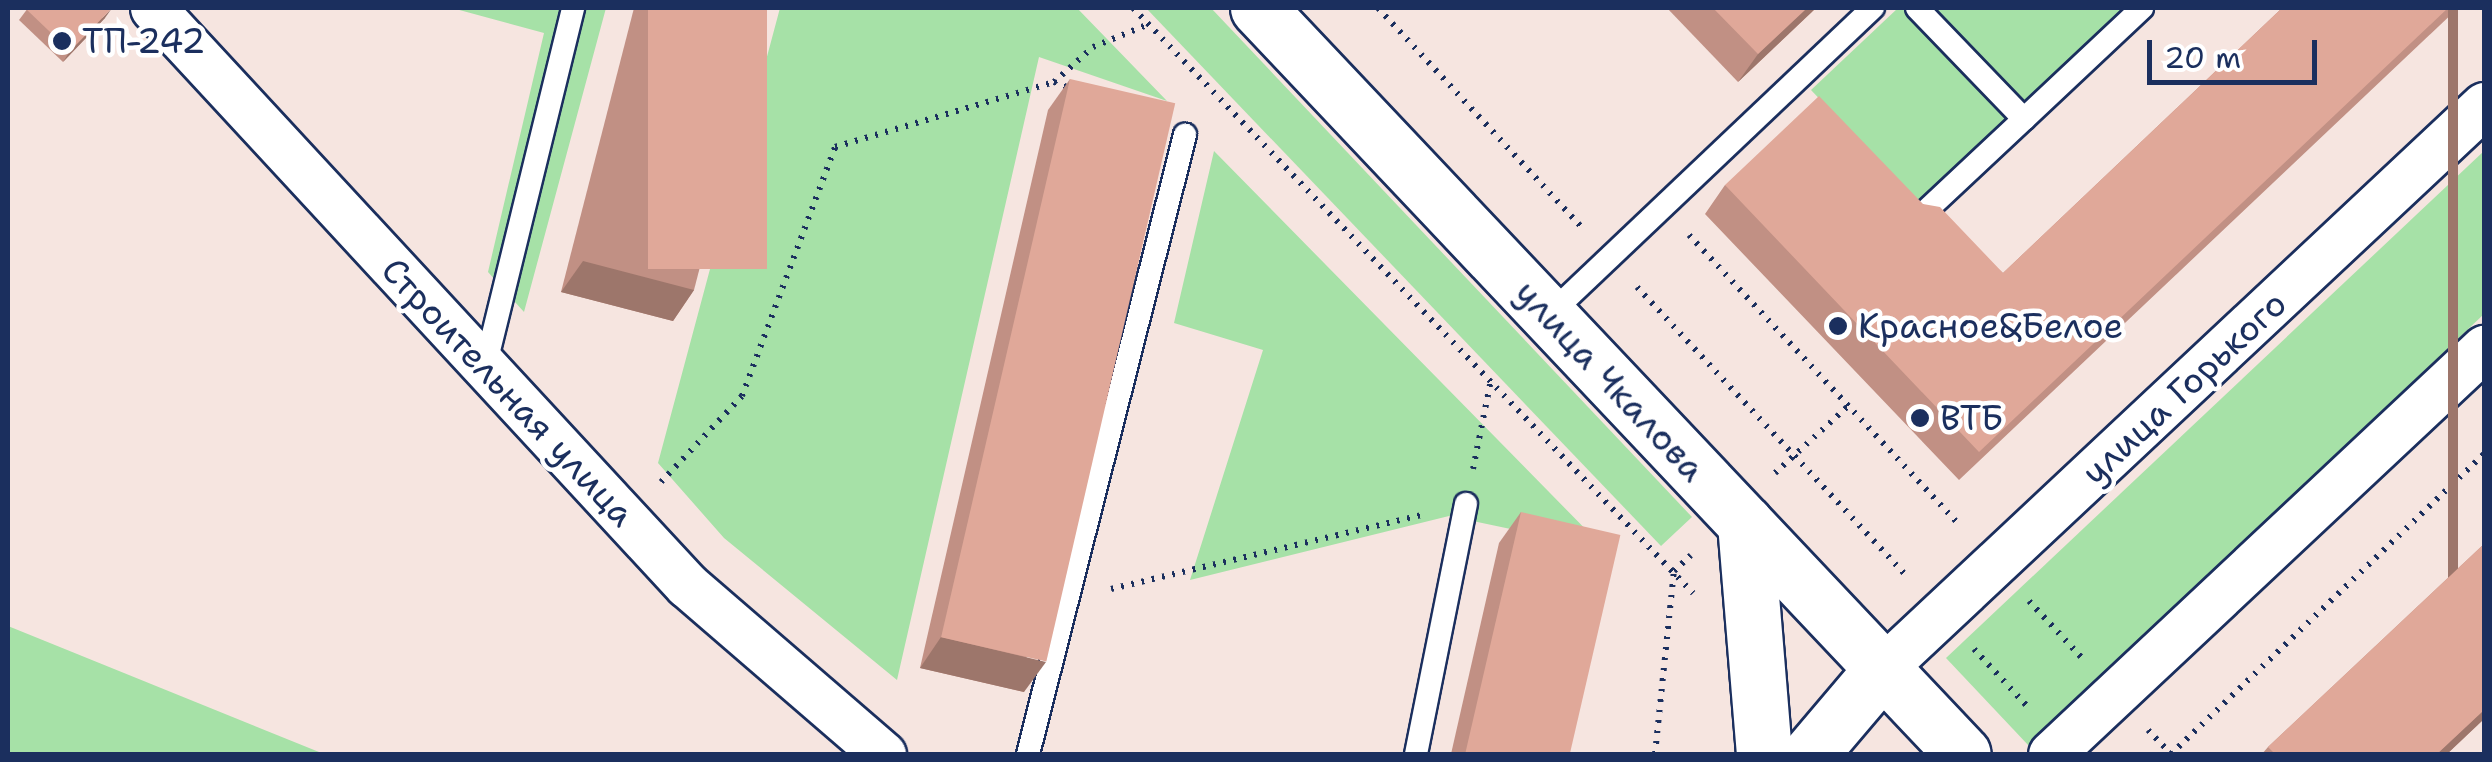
<!DOCTYPE html>
<html>
<head>
<meta charset="utf-8">
<style>
  body { margin:0 }
  #map { position:relative; width:2492px; height:762px; overflow:hidden; background:#f6e5e0; font-family:"Shantell Sans",sans-serif }
  div>[style] { position:absolute }
  .green>* { inset:0; background:#a6e1a7 }
  .path>* { height:6px; margin-top:-3px; transform-origin:0; background:repeating-linear-gradient(90deg,#1b2f5e 0 2.5px,transparent 0 10.5px) }
  .roads { filter:drop-shadow(2px 0 #1b2f5e) drop-shadow(-2px 0 #1b2f5e) drop-shadow(0 2px #1b2f5e) drop-shadow(0 -2px #1b2f5e) }
  .service>* { height:22px; margin:-11px; padding:0 11px; transform-origin:11px; border-radius:11px; background:#fff }
  .minor>* { height:45px; margin:-22.5px; padding:0 22.5px; transform-origin:22.5px; border-radius:22.5px; background:#fff }
  .secondary>* { height:55px; margin:-27.5px; padding:0 27.5px; transform-origin:27.5px; border-radius:27.5px; background:#fff }
  .wall>* { inset:0; background:#c19084 }
  .shaded-wall>* { inset:0; background:#9d766b; transform-origin:0 0 }
  .building>* { inset:0; background:#e0a899; transform-origin:0 0 }
  .dots>* { width:28px; height:28px; translate:-50% -50%; box-sizing:border-box; border:5px solid #fff; border-radius:50% }
  span { translate:-50% -50%; white-space:nowrap; text-align:center; line-height:1.15; -webkit-text-stroke:9px #fff; paint-order:stroke }
  .poi-label { font-size:35px; color:#1b2f5e }
  .left { translate:0 -50%; text-align:left }
  .street-label { font-size:35px; color:#1b2f5e }
  .frame { position:absolute; inset:0; border:10px solid #1b2f5e; pointer-events:none }
  .scale { position:absolute; left:2147px; top:40px; width:170px; height:45px; box-sizing:border-box; border:5px solid #1b2f5e; border-top:0; padding-left:12px; font-size:30px; line-height:35px; white-space:nowrap; color:#1b2f5e; -webkit-text-stroke:8px #fff; paint-order:stroke }
</style>
</head>
<body>
<div id="map">
  <div class="green">
    <div style="clip-path:polygon(452px 8px,606px 8px,524px 312px,488px 272px,544px 33px)"></div>
    <div style="clip-path:polygon(780px 8px,1077px 8px,1167px 101px,1039px 57px,897px 680px,724px 538px,658px 463px)"></div>
    <div style="clip-path:polygon(1146px 8px,1211px 8px,1692px 517px,1661px 546px)"></div>
    <div style="clip-path:polygon(1898px 8px,2124px 8px,1918px 203px,1811px 90px)"></div>
    <div style="clip-path:polygon(1214px 151px,1605px 549px,1449px 516px,1190px 580px,1263px 350px,1174px 323px)"></div>
    <div style="clip-path:polygon(2484px 151px,2484px 314px,2029px 746px,1946px 658px)"></div>
    <div style="clip-path:polygon(8px 626px,324px 754px,8px 754px)"></div>
  </div>
  <div class="path">
    <div style="left:1133px;top:8px;width:810px;rotate:46.25deg"></div>
    <div style="left:1378px;top:8px;width:303px;rotate:47.1deg"></div>
    <div style="left:1054px;top:82px;width:52px;rotate:-41.9deg"></div>
    <div style="left:1093px;top:47px;width:61px;rotate:-22.3deg"></div>
    <div style="left:1689px;top:235px;width:398px;rotate:47deg"></div>
    <div style="left:1637px;top:287px;width:398px;rotate:47deg"></div>
    <div style="left:1473px;top:469px;width:91px;rotate:-78.6deg"></div>
    <div style="left:1775px;top:473px;width:99px;rotate:-42.5deg"></div>
    <div style="left:661px;top:482px;width:118px;rotate:-46.7deg"></div>
    <div style="left:742px;top:396px;width:266px;rotate:-69.5deg"></div>
    <div style="left:835px;top:147px;width:228px;rotate:-16.5deg"></div>
    <div style="left:1054px;top:82px;width:19px;rotate:21deg"></div>
    <div style="left:1111px;top:589px;width:323px;rotate:-13.4deg"></div>
    <div style="left:2029px;top:601px;width:78px;rotate:47.1deg"></div>
    <div style="left:1974px;top:649px;width:78px;rotate:47.1deg"></div>
    <div style="left:2148px;top:730px;width:33px;rotate:46deg"></div>
    <div style="left:1655px;top:754px;width:184px;rotate:-84.1deg"></div>
    <div style="left:1674px;top:571px;width:23px;rotate:-43deg"></div>
    <div style="left:2171px;top:754px;width:434px;rotate:-43.8deg"></div>
  </div>
  <div class="roads">
    <div class="service">
      <div style="left:1917px;top:8px;width:154px;rotate:46.1deg"></div>
      <div style="left:2024px;top:119px;width:162px;rotate:-43.2deg"></div>
      <div style="left:1910px;top:218px;width:6px;rotate:45deg"></div>
      <div style="left:1914px;top:222px;width:151px;rotate:-43.1deg"></div>
      <div style="left:1548px;top:316px;width:448px;rotate:-43.5deg"></div>
      <div style="left:485px;top:367px;width:370px;rotate:-76.2deg"></div>
      <div style="left:1028px;top:754px;width:639px;rotate:-75.77deg"></div>
      <div style="left:1416px;top:754px;width:255px;rotate:-78.7deg"></div>
    </div>
    <div class="minor">
      <div style="left:153px;top:8px;width:786px;rotate:47.22deg"></div>
      <div style="left:687px;top:585px;width:259px;rotate:40.8deg"></div>
      <div style="left:1882px;top:669px;width:825px;rotate:-43.13deg"></div>
      <div style="left:2051px;top:754px;width:594px;rotate:-43.16deg"></div>
    </div>
    <div class="secondary">
      <div style="left:1258px;top:8px;width:1026px;rotate:46.62deg"></div>
      <div style="left:1745px;top:523px;width:232px;rotate:85.3deg"></div>
      <div style="left:1810px;top:754px;width:111px;rotate:-49.7deg"></div>
    </div>
  </div>
  <div class="wall">
    <div style="clip-path:polygon(28px 8px,105px 18px,63px 62px,19px 20px)"></div>
    <div style="clip-path:polygon(634px 8px,767px 8px,694px 290px,673px 321px,561px 292px)"></div>
    <div style="clip-path:polygon(1667px 8px,1816px 8px,1738px 82px)"></div>
    <div style="clip-path:polygon(2282px 8px,2458px 8px,1959px 480px,1705px 214px,1725px 185px,1923px 204px,2003px 273px)"></div>
    <div style="clip-path:polygon(1070px 79px,1024px 692px,920px 668px,1048px 110px)"></div>
    <div style="clip-path:polygon(1521px 512px,1570px 754px,1451px 754px,1499px 543px)"></div>
    <div style="clip-path:polygon(2484px 544px,2484px 719px,2447px 754px,2262px 754px,2268px 747px)"></div>
  </div>
  <div class="shaded-wall">
    <div style="clip-path:polygon(112px 8px,105px 18px,63px 62px,70px 51px)"></div>
    <div style="clip-path:polygon(1807px 8px,1816px 8px,1738px 82px,1758px 54px)"></div>
    <div style="left:2448px;top:8px;width:10px;height:646px"></div>
    <div style="clip-path:polygon(583px 261px,694px 290px,673px 321px,561px 292px)"></div>
    <div style="clip-path:polygon(941px 637px,1046px 662px,1024px 692px,920px 668px)"></div>
    <div style="clip-path:polygon(2484px 710px,2484px 719px,2447px 754px,2437px 754px)"></div>
  </div>
  <div class="building">
    <div style="clip-path:polygon(28px 8px,112px 8px,70px 51px,26px 9px)"></div>
    <div style="left:648px;top:8px;width:119px;height:261px"></div>
    <div style="clip-path:polygon(1713px 8px,1807px 8px,1758px 54px)"></div>
    <div style="clip-path:polygon(2282px 8px,2448px 8px,1979px 452px,1725px 185px,1819px 96px,1923px 204px,1940px 207px,2003px 273px)"></div>
    <div style="left:1070px;top:79px;width:108px;height:573px;rotate:13deg"></div>
    <div style="left:1521px;top:512px;width:102px;height:248px;rotate:13deg"></div>
    <div style="clip-path:polygon(2484px 544px,2484px 710px,2437px 754px,2275px 754px,2268px 747px)"></div>
  </div>
  <div class="dots">
    <div style="left:62px;top:41px;background:#1b2f5e"></div>
    <div style="left:1838px;top:326px;background:#1b2f5e"></div>
    <div style="left:1920px;top:418px;background:#1b2f5e"></div>
  </div>
  <div class="poi-label">
    <span class="left" style="left:82px;top:41px">ТП-242</span>
    <span class="left" style="left:1858px;top:326px">Красное&amp;Белое</span>
    <span class="left" style="left:1940px;top:418px">ВТБ</span>
  </div>
  <div class="street-label">
    <span style="left:1610px;top:381px;rotate:47deg">улица Чкалова</span>
    <span style="left:2184px;top:388px;rotate:-43deg">улица Горького</span>
    <span style="left:508px;top:392px;rotate:47deg">Строительная улица</span>
  </div>
  <div class="frame"></div>
  <div class="scale">20 m</div>
</div>
</body>
</html>
